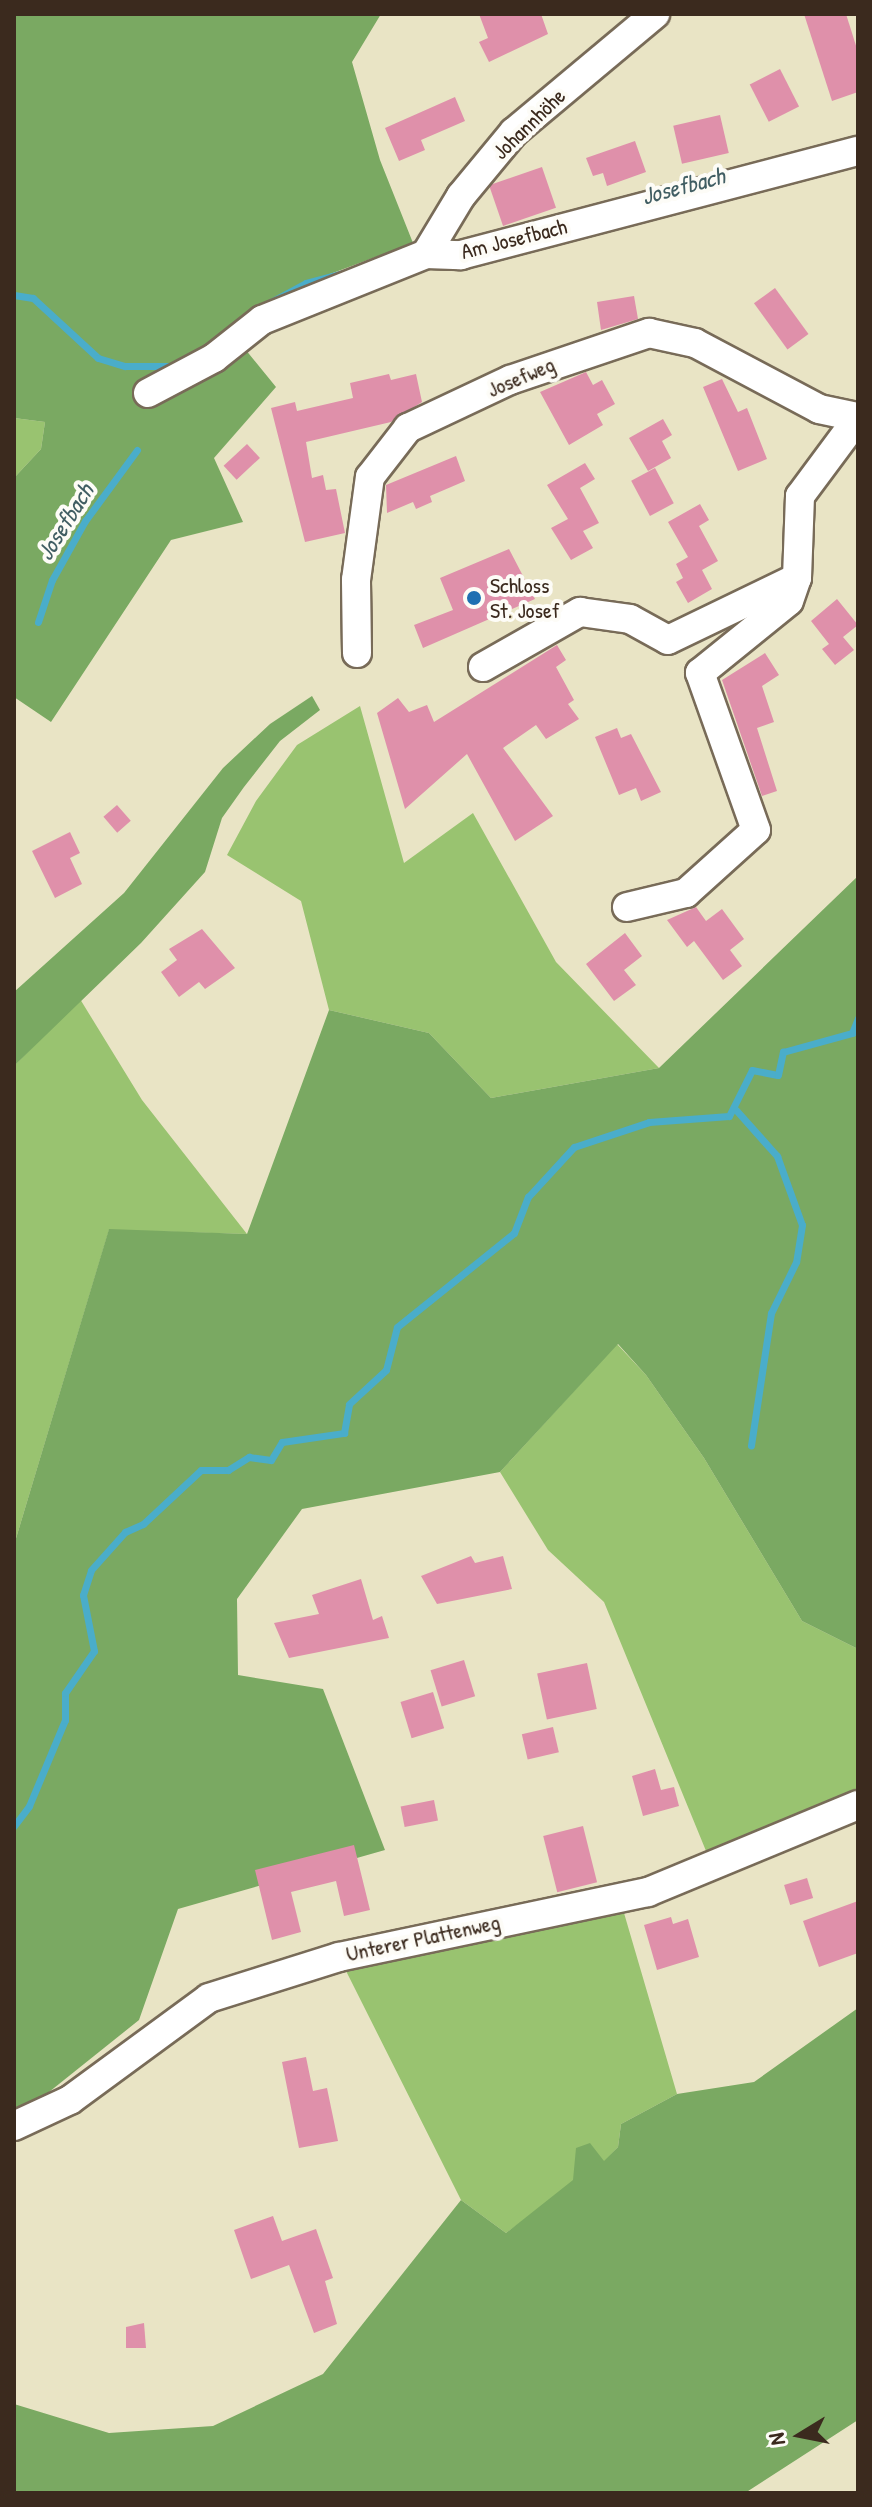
<!DOCTYPE html>
<html>
<head>
<meta charset="utf-8">
<style>
  body { margin:0 }
  #map { position:relative; width:872px; height:2507px; overflow:hidden; background:#e9e4c5; font-family:"Patrick Hand",sans-serif }
  div>[style] { position:absolute }
  .green>* { inset:0; background:#99c370 }
  .forest>* { inset:0; background:#7aa962 }
  .stream>* { height:7px; margin:-3.5px; padding:0 3.5px; transform-origin:3.5px; border-radius:3.5px; background:#4aadca }
  .building>* { inset:0; background:#df90aa; transform-origin:0 0 }
  .roads { filter:drop-shadow(2px 0 #786b58) drop-shadow(-2px 0 #786b58) drop-shadow(0 2px #786b58) drop-shadow(0 -2px #786b58) }
  .street>* { height:28px; margin:-14px; padding:0 14px; transform-origin:14px; border-radius:14px; background:#fff }
  .dots>* { width:22px; height:22px; translate:-50% -50%; box-sizing:border-box; border:4px solid #fdfcf7; border-radius:50% }
  span { translate:-50% -50%; white-space:nowrap; text-align:center; line-height:1.15; -webkit-text-stroke:8px #fdfcf7; paint-order:stroke }
  .street-label { font-size:22px; color:#3b2a1e }
  .poi-label { font-size:22px; color:#3b2a1e }
  .left { translate:0 -50%; text-align:left }
  .water-label { font-size:24px; color:#415e63; font-style:italic }
  .frame { position:absolute; inset:0; border:16px solid #3b2a1e; pointer-events:none }
  .north { position:absolute; left:760px; top:2395px; width:80px; height:80px; -webkit-text-stroke:6px #fdfcf7; paint-order:stroke; rotate:260deg; font-size:22px; font-weight:700; line-height:32px; text-align:center; color:#3b2a1e }
  .north::after { content:''; display:block; margin:auto; width:28px; height:36px; background:#3b2a1e; clip-path:polygon(50% 0,100% 100%,50% 72%,0 100%) }
</style>
</head>
<body>
<div id="map">
  <div class="green">
    <div style="clip-path:polygon(14px 418px,45px 422px,41px 449px,14px 478px)"></div>
    <div style="clip-path:polygon(360px 706px,404px 863px,473px 813px,556px 962px,659px 1068px,491px 1098px,429px 1033px,329px 1010px,301px 901px,227px 855px,256px 801px,297px 745px)"></div>
    <div style="clip-path:polygon(80px 999px,142px 1100px,247px 1234px,109px 1230px,14px 1545px,14px 1066px)"></div>
    <div style="clip-path:polygon(617px 1344px,646px 1375px,704px 1458px,802px 1621px,858px 1649px,858px 1806px,713px 1868px,604px 1602px,548px 1550px,500px 1472px)"></div>
    <div style="clip-path:polygon(624px 1913px,677px 2094px,621px 2124px,618px 2147px,604px 2162px,506px 2233px,461px 2200px,339px 1957px)"></div>
  </div>
  <div class="forest">
    <div style="clip-path:polygon(14px 14px,381px 14px,352px 62px,380px 160px,413px 243px,306px 283px,232px 333px,276px 387px,214px 458px,243px 522px,171px 540px,51px 722px,14px 697px,14px 478px,41px 449px,45px 422px,14px 418px)"></div>
    <div style="clip-path:polygon(312px 696px,320px 710px,280px 741px,244px 787px,222px 818px,205px 872px,141px 943px,14px 1066px,14px 992px,124px 893px,223px 768px,270px 724px)"></div>
    <div style="clip-path:polygon(858px 876px,858px 1649px,802px 1621px,704px 1458px,646px 1375px,618px 1344px,500px 1472px,302px 1509px,237px 1599px,238px 1675px,323px 1689px,385px 1850px,178px 1909px,139px 2020px,14px 2120px,14px 1545px,109px 1229px,247px 1234px,329px 1010px,429px 1033px,491px 1098px,659px 1068px)"></div>
    <div style="clip-path:polygon(858px 2008px,858px 2420px,745px 2493px,14px 2493px,14px 2404px,109px 2433px,213px 2426px,323px 2374px,461px 2200px,506px 2233px,573px 2180px,576px 2148px,590px 2143px,604px 2161px,618px 2147px,621px 2124px,677px 2094px,754px 2082px)"></div>
  </div>
  <div class="stream">
    <div style="left:14px;top:295px;width:19px;rotate:9deg"></div>
    <div style="left:33px;top:298px;width:88px;rotate:42.7deg"></div>
    <div style="left:98px;top:358px;width:28px;rotate:17deg"></div>
    <div style="left:125px;top:366px;width:49px"></div>
    <div style="left:267px;top:304px;width:44px;rotate:-28.3deg"></div>
    <div style="left:306px;top:283px;width:39px;rotate:-15deg"></div>
    <div style="left:38px;top:622px;width:44px;rotate:-71.6deg"></div>
    <div style="left:52px;top:580px;width:68px;rotate:-60.8deg"></div>
    <div style="left:85px;top:521px;width:88px;rotate:-53.8deg"></div>
    <div style="left:736px;top:1110px;width:62px;rotate:48.3deg"></div>
    <div style="left:777px;top:1156px;width:73px;rotate:70.1deg"></div>
    <div style="left:802px;top:1225px;width:37px;rotate:99deg"></div>
    <div style="left:796px;top:1262px;width:57px;rotate:116.1deg"></div>
    <div style="left:771px;top:1313px;width:134px;rotate:98.6deg"></div>
    <div style="left:14px;top:1826px;width:25px;rotate:-53deg"></div>
    <div style="left:29px;top:1806px;width:93px;rotate:-67.3deg"></div>
    <div style="left:65px;top:1720px;width:27px;rotate:-90deg"></div>
    <div style="left:65px;top:1693px;width:51px;rotate:-55.4deg"></div>
    <div style="left:94px;top:1651px;width:57px;rotate:-101.1deg"></div>
    <div style="left:83px;top:1595px;width:26px;rotate:-72deg"></div>
    <div style="left:91px;top:1570px;width:51px;rotate:-48.2deg"></div>
    <div style="left:125px;top:1532px;width:20px;rotate:-24deg"></div>
    <div style="left:143px;top:1524px;width:79px;rotate:-43deg"></div>
    <div style="left:201px;top:1470px;width:27px"></div>
    <div style="left:228px;top:1470px;width:25px;rotate:-32deg"></div>
    <div style="left:249px;top:1457px;width:22px;rotate:8deg"></div>
    <div style="left:271px;top:1460px;width:21px;rotate:-59deg"></div>
    <div style="left:282px;top:1442px;width:63px;rotate:-8.3deg"></div>
    <div style="left:344px;top:1433px;width:29px;rotate:-80deg"></div>
    <div style="left:349px;top:1404px;width:50px;rotate:-42.6deg"></div>
    <div style="left:386px;top:1370px;width:44px;rotate:-75.7deg"></div>
    <div style="left:397px;top:1327px;width:150px;rotate:-38.8deg"></div>
    <div style="left:514px;top:1233px;width:39px;rotate:-69deg"></div>
    <div style="left:528px;top:1197px;width:68px;rotate:-47.4deg"></div>
    <div style="left:574px;top:1147px;width:79px;rotate:-18.4deg"></div>
    <div style="left:649px;top:1122px;width:80px;rotate:-4.3deg"></div>
    <div style="left:729px;top:1116px;width:51px;rotate:-63.4deg"></div>
    <div style="left:752px;top:1070px;width:26px;rotate:11deg"></div>
    <div style="left:778px;top:1075px;width:24px;rotate:-78deg"></div>
    <div style="left:783px;top:1052px;width:72px;rotate:-15.4deg"></div>
    <div style="left:852px;top:1033px;width:16px;rotate:-68deg"></div>
  </div>
  <div class="building">
    <div style="clip-path:polygon(479px 14px,541px 14px,548px 34px,489px 62px,479px 42px,488px 38px)"></div>
    <div style="clip-path:polygon(804px 14px,846px 14px,858px 52px,858px 92px,832px 101px)"></div>
    <div style="left:780px;top:69px;width:42px;height:34px;rotate:63deg"></div>
    <div style="clip-path:polygon(455px 97px,465px 121px,421px 140px,425px 150px,399px 161px,385px 128px)"></div>
    <div style="left:720px;top:115px;width:39px;height:48px;rotate:77deg"></div>
    <div style="clip-path:polygon(635px 141px,646px 172px,607px 186px,603px 173px,593px 176px,586px 158px)"></div>
    <div style="left:542px;top:167px;width:43px;height:56px;rotate:71deg"></div>
    <div style="left:775px;top:288px;width:57px;height:26px;rotate:54deg"></div>
    <div style="clip-path:polygon(634px 296px,638px 319px,601px 330px,597px 302px)"></div>
    <div style="clip-path:polygon(586px 372px,593px 385px,602px 380px,615px 404px,597px 414px,603px 425px,569px 445px,540px 392px)"></div>
    <div style="clip-path:polygon(389px 374px,391px 380px,416px 374px,422px 402px,391px 422px,306px 442px,312px 478px,323px 475px,326px 490px,336px 489px,345px 533px,305px 542px,271px 408px,295px 402px,297px 411px,353px 398px,350px 383px)"></div>
    <div style="clip-path:polygon(722px 379px,738px 412px,747px 408px,767px 459px,738px 471px,703px 387px)"></div>
    <div style="clip-path:polygon(663px 419px,672px 435px,662px 441px,671px 458px,648px 471px,629px 438px)"></div>
    <div style="left:247px;top:444px;width:19px;height:32px;rotate:47deg"></div>
    <div style="clip-path:polygon(456px 456px,465px 481px,430px 496px,432px 502px,416px 509px,413px 502px,387px 513px,386px 485px)"></div>
    <div style="clip-path:polygon(585px 463px,595px 479px,580px 488px,599px 523px,583px 531px,593px 548px,571px 560px,551px 528px,568px 519px,547px 485px)"></div>
    <div style="left:655px;top:468px;width:40px;height:27px;rotate:62deg"></div>
    <div style="clip-path:polygon(700px 504px,709px 520px,699px 526px,718px 561px,702px 570px,712px 589px,688px 603px,676px 582px,683px 578px,676px 564px,688px 557px,668px 522px)"></div>
    <div style="clip-path:polygon(509px 549px,535px 599px,423px 648px,414px 625px,453px 610px,440px 578px)"></div>
    <div style="clip-path:polygon(837px 599px,858px 625px,843px 637px,854px 650px,835px 665px,822px 649px,829px 644px,811px 621px)"></div>
    <div style="clip-path:polygon(557px 645px,566px 660px,556px 667px,574px 700px,568px 704px,579px 719px,546px 739px,536px 725px,503px 748px,553px 816px,515px 841px,467px 754px,405px 809px,377px 713px,398px 698px,409px 712px,427px 705px,434px 722px)"></div>
    <div style="clip-path:polygon(765px 653px,779px 675px,762px 686px,774px 722px,757px 728px,777px 791px,762px 796px,722px 680px)"></div>
    <div style="clip-path:polygon(617px 728px,621px 738px,631px 734px,661px 792px,641px 801px,636px 788px,619px 795px,595px 737px)"></div>
    <div style="left:117px;top:805px;width:21px;height:18px;rotate:49deg"></div>
    <div style="clip-path:polygon(70px 832px,80px 853px,70px 858px,82px 884px,55px 898px,32px 851px)"></div>
    <div style="clip-path:polygon(696px 907px,706px 921px,722px 909px,744px 939px,730px 950px,742px 966px,723px 980px,694px 941px,687px 947px,667px 920px)"></div>
    <div style="clip-path:polygon(202px 929px,235px 968px,205px 989px,199px 982px,179px 997px,161px 972px,177px 960px,169px 949px)"></div>
    <div style="clip-path:polygon(625px 933px,642px 956px,624px 970px,636px 985px,614px 1001px,586px 964px)"></div>
    <div style="clip-path:polygon(471px 1556px,475px 1563px,503px 1556px,512px 1589px,437px 1604px,421px 1576px)"></div>
    <div style="clip-path:polygon(361px 1579px,373px 1620px,382px 1616px,389px 1638px,289px 1658px,274px 1623px,319px 1614px,312px 1595px)"></div>
    <div style="left:464px;top:1660px;width:38px;height:35px;rotate:73deg"></div>
    <div style="left:587px;top:1663px;width:47px;height:51px;rotate:78deg"></div>
    <div style="left:433px;top:1692px;width:38px;height:34px;rotate:73deg"></div>
    <div style="left:553px;top:1727px;width:26px;height:32px;rotate:77deg"></div>
    <div style="clip-path:polygon(655px 1769px,661px 1790px,674px 1787px,679px 1806px,643px 1816px,632px 1776px)"></div>
    <div style="left:434px;top:1800px;width:21px;height:34px;rotate:79deg"></div>
    <div style="left:583px;top:1826px;width:58px;height:41px;rotate:76deg"></div>
    <div style="clip-path:polygon(354px 1845px,370px 1910px,344px 1916px,336px 1881px,291px 1892px,301px 1932px,272px 1940px,255px 1870px)"></div>
    <div style="left:807px;top:1878px;width:21px;height:24px;rotate:73deg"></div>
    <div style="clip-path:polygon(858px 1901px,858px 1953px,819px 1967px,803px 1921px)"></div>
    <div style="clip-path:polygon(671px 1917px,673px 1924px,688px 1919px,699px 1957px,657px 1970px,644px 1925px)"></div>
    <div style="clip-path:polygon(306px 2057px,313px 2091px,327px 2088px,338px 2141px,299px 2148px,282px 2062px)"></div>
    <div style="clip-path:polygon(273px 2216px,282px 2241px,316px 2229px,333px 2278px,325px 2281px,337px 2324px,314px 2333px,289px 2265px,251px 2279px,234px 2230px)"></div>
    <div style="clip-path:polygon(144px 2323px,146px 2348px,126px 2348px,126px 2327px)"></div>
  </div>
  <div class="roads">
    <div class="street">
      <div style="left:426px;top:254px;width:68px;rotate:-58.9deg"></div>
      <div style="left:461px;top:196px;width:83px;rotate:-50.4deg"></div>
      <div style="left:514px;top:132px;width:184px;rotate:-39.9deg"></div>
      <div style="left:148px;top:393px;width:75px;rotate:-27.9deg"></div>
      <div style="left:214px;top:358px;width:61px;rotate:-38.4deg"></div>
      <div style="left:262px;top:320px;width:177px;rotate:-21.9deg"></div>
      <div style="left:426px;top:254px;width:35px;rotate:2deg"></div>
      <div style="left:461px;top:255px;width:410px;rotate:-14.7deg"></div>
      <div style="left:357px;top:653px;width:73px;rotate:-90.8deg"></div>
      <div style="left:356px;top:580px;width:104px;rotate:-82.3deg"></div>
      <div style="left:370px;top:477px;width:62px;rotate:-52.2deg"></div>
      <div style="left:408px;top:428px;width:113px;rotate:-25.2deg"></div>
      <div style="left:510px;top:380px;width:147px;rotate:-18.7deg"></div>
      <div style="left:649px;top:333px;width:47px;rotate:12.3deg"></div>
      <div style="left:695px;top:343px;width:140px;rotate:28deg"></div>
      <div style="left:819px;top:409px;width:40px;rotate:12deg"></div>
      <div style="left:483px;top:667px;width:112px;rotate:-29.6deg"></div>
      <div style="left:580px;top:612px;width:50px;rotate:8deg"></div>
      <div style="left:630px;top:619px;width:43px;rotate:28.9deg"></div>
      <div style="left:668px;top:640px;width:143px;rotate:-25.7deg"></div>
      <div style="left:627px;top:907px;width:61px;rotate:-13.3deg"></div>
      <div style="left:686px;top:893px;width:94px;rotate:-42deg"></div>
      <div style="left:756px;top:830px;width:167px;rotate:-109.6deg"></div>
      <div style="left:700px;top:673px;width:114px;rotate:-39deg"></div>
      <div style="left:789px;top:601px;width:24px;rotate:-71deg"></div>
      <div style="left:797px;top:578px;width:82px;rotate:-87.9deg"></div>
      <div style="left:800px;top:496px;width:97px;rotate:-53.4deg"></div>
      <div style="left:14px;top:2126px;width:62px;rotate:-24.9deg"></div>
      <div style="left:70px;top:2100px;width:172px;rotate:-36.3deg"></div>
      <div style="left:209px;top:1998px;width:136px;rotate:-17.5deg"></div>
      <div style="left:339px;top:1957px;width:316px;rotate:-11.9deg"></div>
      <div style="left:648px;top:1892px;width:227px;rotate:-22.5deg"></div>
    </div>
  </div>
  <div class="dots">
    <div style="left:474px;top:598px;background:#1f6fb2"></div>
  </div>
  <div class="street-label">
    <span style="left:529px;top:124px;rotate:-44deg">Johannhöhe</span>
    <span style="left:514px;top:239px;rotate:-14deg">Am Josefbach</span>
    <span style="left:521px;top:377px;rotate:-23deg">Josefweg</span>
    <span style="left:423px;top:1938px;rotate:-12deg">Unterer Plattenweg</span>
  </div>
  <div class="poi-label">
    <span class="left" style="left:490px;top:598px">Schloss<br>St. Josef</span>
  </div>
  <div class="water-label">
    <span style="left:683px;top:186px;rotate:-15deg">Josefbach</span>
    <span style="left:65px;top:522px;rotate:-58deg">Josefbach</span>
  </div>
  <div class="frame"></div>
  <div class="north">N</div>
</div>
</body>
</html>
